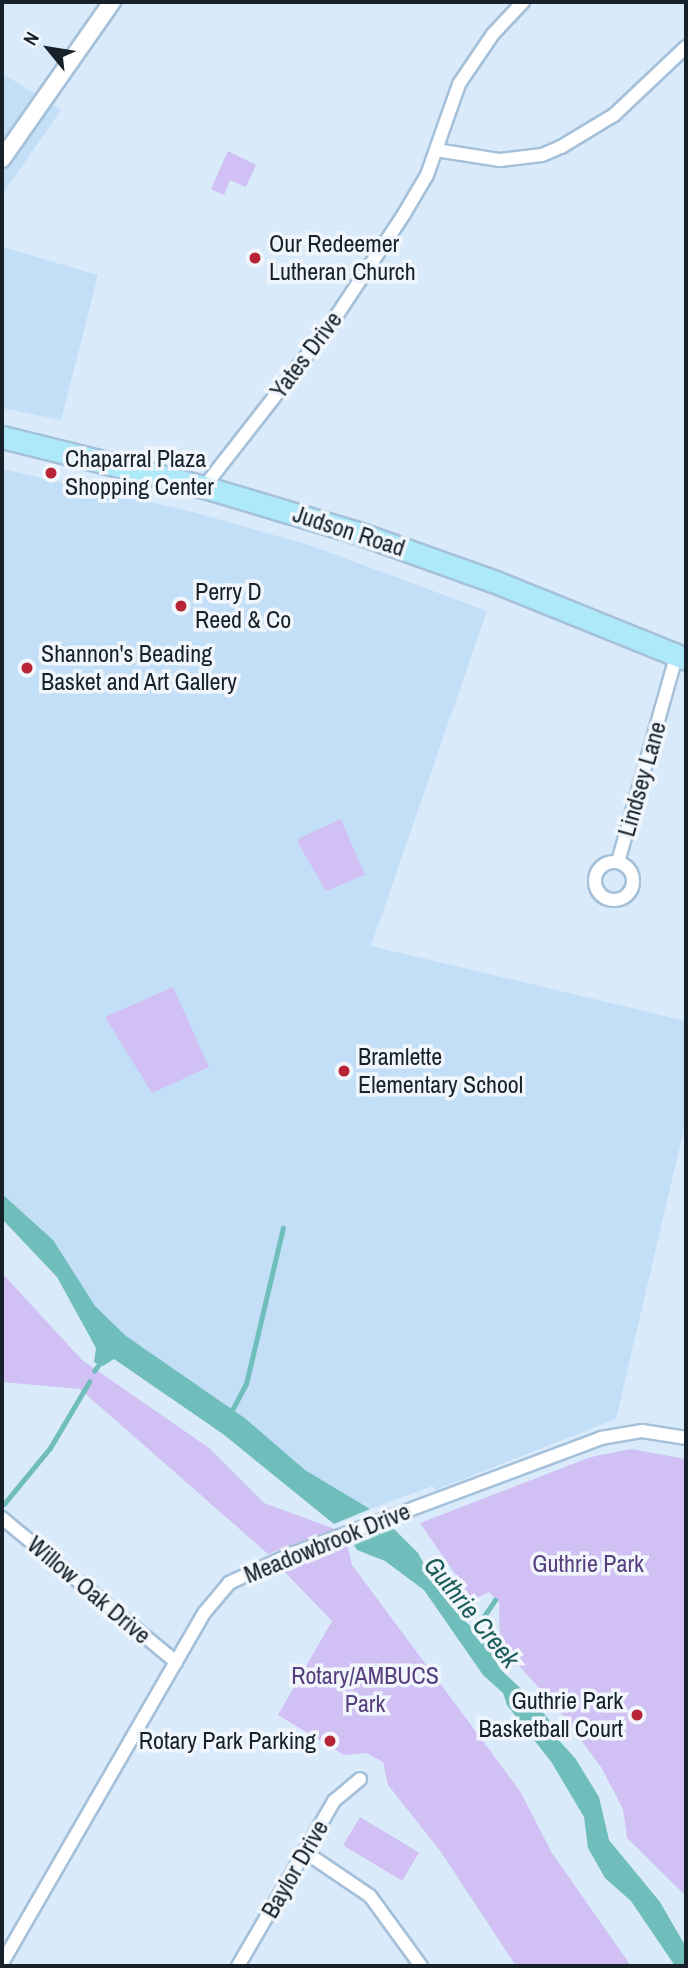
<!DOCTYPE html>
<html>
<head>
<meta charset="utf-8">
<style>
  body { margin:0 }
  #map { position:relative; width:688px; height:1968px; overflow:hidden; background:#d9eafa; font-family:"Archivo Narrow",sans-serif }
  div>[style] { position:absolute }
  .built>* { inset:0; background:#c3dff8 }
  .green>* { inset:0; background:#d1c0f3; transform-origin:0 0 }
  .water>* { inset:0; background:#70bebb }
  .stream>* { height:4.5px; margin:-2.25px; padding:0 2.25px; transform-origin:2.25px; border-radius:2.25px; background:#70bebb }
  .roads { filter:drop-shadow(2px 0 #a5c1da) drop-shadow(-2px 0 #a5c1da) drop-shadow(0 2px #a5c1da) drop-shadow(0 -2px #a5c1da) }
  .minor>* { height:12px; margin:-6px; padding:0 6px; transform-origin:6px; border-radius:6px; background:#fff }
  .minor>.ring { margin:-6px; padding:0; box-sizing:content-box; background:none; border:12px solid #fff; border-radius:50% }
  .tertiary>* { height:16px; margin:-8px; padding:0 8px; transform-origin:8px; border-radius:8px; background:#fff }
  .primary>* { height:21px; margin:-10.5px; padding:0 10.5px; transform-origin:10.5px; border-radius:10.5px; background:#aee9fa }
  .dots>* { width:19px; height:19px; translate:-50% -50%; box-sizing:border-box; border:4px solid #f0f6fb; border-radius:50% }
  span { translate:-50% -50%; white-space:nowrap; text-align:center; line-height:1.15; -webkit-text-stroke:7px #f0f6fb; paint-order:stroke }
  .poi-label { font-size:24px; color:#17212a }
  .left { translate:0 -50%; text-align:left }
  .right { translate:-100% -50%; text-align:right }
  .street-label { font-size:24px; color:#17212a }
  .park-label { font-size:24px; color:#573e7f }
  .water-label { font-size:26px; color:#1a5c5a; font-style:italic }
  .frame { position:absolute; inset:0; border:4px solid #17212a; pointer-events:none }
  .north { position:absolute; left:14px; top:14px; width:70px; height:70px; -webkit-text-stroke:5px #f0f6fb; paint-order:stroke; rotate:300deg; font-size:19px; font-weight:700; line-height:28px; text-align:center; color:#17212a }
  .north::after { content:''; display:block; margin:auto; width:24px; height:32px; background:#17212a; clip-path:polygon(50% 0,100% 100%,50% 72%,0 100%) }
</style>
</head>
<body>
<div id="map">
  <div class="built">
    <div style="clip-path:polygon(2px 73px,61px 110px,2px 195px)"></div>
    <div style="clip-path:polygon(2px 247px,98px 275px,61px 420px,2px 408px)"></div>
    <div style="clip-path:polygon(2px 469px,189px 511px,312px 546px,487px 611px,371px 946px,686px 1021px,686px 1120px,616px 1419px,435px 1490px,433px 1486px,353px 1515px,140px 1363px,2px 1202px)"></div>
  </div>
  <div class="green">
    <div style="clip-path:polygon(228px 151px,256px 165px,246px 187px,230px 180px,224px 195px,211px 189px)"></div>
    <div style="clip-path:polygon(341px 819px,365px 875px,326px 891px,298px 843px,300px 838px)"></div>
    <div style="clip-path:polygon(173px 987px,209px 1067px,152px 1093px,105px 1017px)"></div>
    <div style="clip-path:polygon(2px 1273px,82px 1360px,209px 1448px,264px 1503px,335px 1529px,268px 1554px,80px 1389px,2px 1382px)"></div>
    <div style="clip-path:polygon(631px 1449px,686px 1459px,686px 1910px,684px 1894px,627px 1838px,623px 1809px,601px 1767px,561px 1713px,500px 1644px,499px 1602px,489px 1592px,473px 1600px,420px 1523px,591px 1457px)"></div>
    <div style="clip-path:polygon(347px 1543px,352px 1565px,520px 1791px,552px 1853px,631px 1966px,516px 1966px,441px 1852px,388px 1785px,383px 1762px,366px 1753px,344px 1755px,278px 1715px,332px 1621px,281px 1568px)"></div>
    <div style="left:360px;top:1817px;width:69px;height:33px;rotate:31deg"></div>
  </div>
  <div class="water">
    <div style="clip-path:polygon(2px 1194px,53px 1240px,95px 1306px,126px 1336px,246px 1419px,305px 1470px,370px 1509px,334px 1524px,223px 1434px,114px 1359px,103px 1366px,94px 1362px,96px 1348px,57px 1277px,2px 1219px)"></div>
    <div style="clip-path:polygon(391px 1526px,418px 1553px,432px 1579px,442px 1583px,467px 1623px,483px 1637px,500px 1669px,532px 1699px,549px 1720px,553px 1734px,575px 1758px,599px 1797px,609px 1840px,660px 1902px,686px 1947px,686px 1966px,675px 1966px,631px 1901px,605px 1878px,588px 1848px,584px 1817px,552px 1763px,507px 1705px,503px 1693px,483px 1675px,424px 1590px,385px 1561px,357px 1550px,352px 1542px)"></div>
  </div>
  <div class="stream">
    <div style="left:94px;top:1371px;width:14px;rotate:-54deg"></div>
    <div style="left:230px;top:1414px;width:34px;rotate:-62deg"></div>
    <div style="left:246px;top:1384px;width:160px;rotate:-76.7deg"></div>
    <div style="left:4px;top:1504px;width:72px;rotate:-50.6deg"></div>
    <div style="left:50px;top:1448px;width:77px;rotate:-59.4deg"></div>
    <div style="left:472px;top:1634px;width:41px;rotate:-55.9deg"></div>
  </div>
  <div class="roads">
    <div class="minor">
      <div style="left:436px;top:150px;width:65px;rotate:8.9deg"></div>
      <div style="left:500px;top:160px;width:42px;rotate:-6.8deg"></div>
      <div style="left:542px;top:155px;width:21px;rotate:-23deg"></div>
      <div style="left:561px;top:147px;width:62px;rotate:-31.1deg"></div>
      <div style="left:614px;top:115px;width:99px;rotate:-43.4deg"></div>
      <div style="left:204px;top:487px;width:203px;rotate:-52deg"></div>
      <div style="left:329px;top:327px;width:136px;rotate:-56.4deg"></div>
      <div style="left:404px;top:214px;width:45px;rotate:-59.5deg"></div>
      <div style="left:427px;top:175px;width:96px;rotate:-70.6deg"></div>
      <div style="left:459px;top:84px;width:60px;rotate:-55.8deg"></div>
      <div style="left:493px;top:34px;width:44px;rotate:-46.8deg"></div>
      <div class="ring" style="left:595px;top:862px;width:26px;height:26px"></div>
      <div style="left:618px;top:862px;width:216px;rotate:-74.2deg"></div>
      <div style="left:2px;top:1518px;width:226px;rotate:39.6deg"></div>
      <div style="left:305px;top:1852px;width:78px;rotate:34.1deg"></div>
      <div style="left:370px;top:1896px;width:87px;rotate:53.9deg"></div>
      <div style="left:2px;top:1963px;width:405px;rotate:-60deg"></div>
      <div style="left:205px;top:1612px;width:38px;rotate:-50deg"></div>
      <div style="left:229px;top:1583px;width:72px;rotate:-24.8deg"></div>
      <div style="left:294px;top:1553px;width:328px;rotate:-20.5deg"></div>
      <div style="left:601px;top:1438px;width:42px;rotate:-9.7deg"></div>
      <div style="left:642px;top:1431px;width:45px;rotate:9deg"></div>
      <div style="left:238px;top:1966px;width:191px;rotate:-59.8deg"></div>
      <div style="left:334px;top:1801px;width:34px;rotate:-40deg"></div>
    </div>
    <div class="tertiary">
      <div style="left:2px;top:159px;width:192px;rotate:-55deg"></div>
    </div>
    <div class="primary">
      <div style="left:2px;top:437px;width:208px;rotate:13.9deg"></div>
      <div style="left:204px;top:487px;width:161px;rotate:16.6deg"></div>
      <div style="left:358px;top:533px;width:143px;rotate:19.6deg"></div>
      <div style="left:493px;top:581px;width:208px;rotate:22deg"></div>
    </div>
  </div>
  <div class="dots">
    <div style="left:255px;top:258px;background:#b62436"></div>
    <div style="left:51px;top:473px;background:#b62436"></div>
    <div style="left:181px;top:606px;background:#b62436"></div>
    <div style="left:27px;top:668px;background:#b62436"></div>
    <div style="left:344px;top:1071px;background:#b62436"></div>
    <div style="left:637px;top:1715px;background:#b62436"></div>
    <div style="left:330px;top:1741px;background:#b62436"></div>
  </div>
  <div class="poi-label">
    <span class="left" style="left:269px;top:258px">Our Redeemer<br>Lutheran Church</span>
    <span class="left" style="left:65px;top:473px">Chaparral Plaza<br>Shopping Center</span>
    <span class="left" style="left:195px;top:606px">Perry D<br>Reed &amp; Co</span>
    <span class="left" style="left:41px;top:668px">Shannon's Beading<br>Basket and Art Gallery</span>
    <span class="left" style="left:358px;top:1071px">Bramlette<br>Elementary School</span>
    <span class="right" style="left:623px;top:1715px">Guthrie Park<br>Basketball Court</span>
    <span class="right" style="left:316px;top:1741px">Rotary Park Parking</span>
  </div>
  <div class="street-label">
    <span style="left:306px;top:355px;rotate:-53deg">Yates Drive</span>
    <span style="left:349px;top:531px;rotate:18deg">Judson Road</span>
    <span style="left:642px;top:779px;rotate:-74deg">Lindsey Lane</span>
    <span style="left:327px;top:1543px;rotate:-22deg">Meadowbrook Drive</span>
    <span style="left:89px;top:1590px;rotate:40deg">Willow Oak Drive</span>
    <span style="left:295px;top:1869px;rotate:-60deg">Baylor Drive</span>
  </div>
  <div class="park-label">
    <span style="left:588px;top:1564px">Guthrie Park</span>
    <span style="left:365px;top:1690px">Rotary/AMBUCS<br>Park</span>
  </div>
  <div class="water-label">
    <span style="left:472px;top:1612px;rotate:51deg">Guthrie Creek</span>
  </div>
  <div class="frame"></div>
  <div class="north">N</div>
</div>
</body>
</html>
